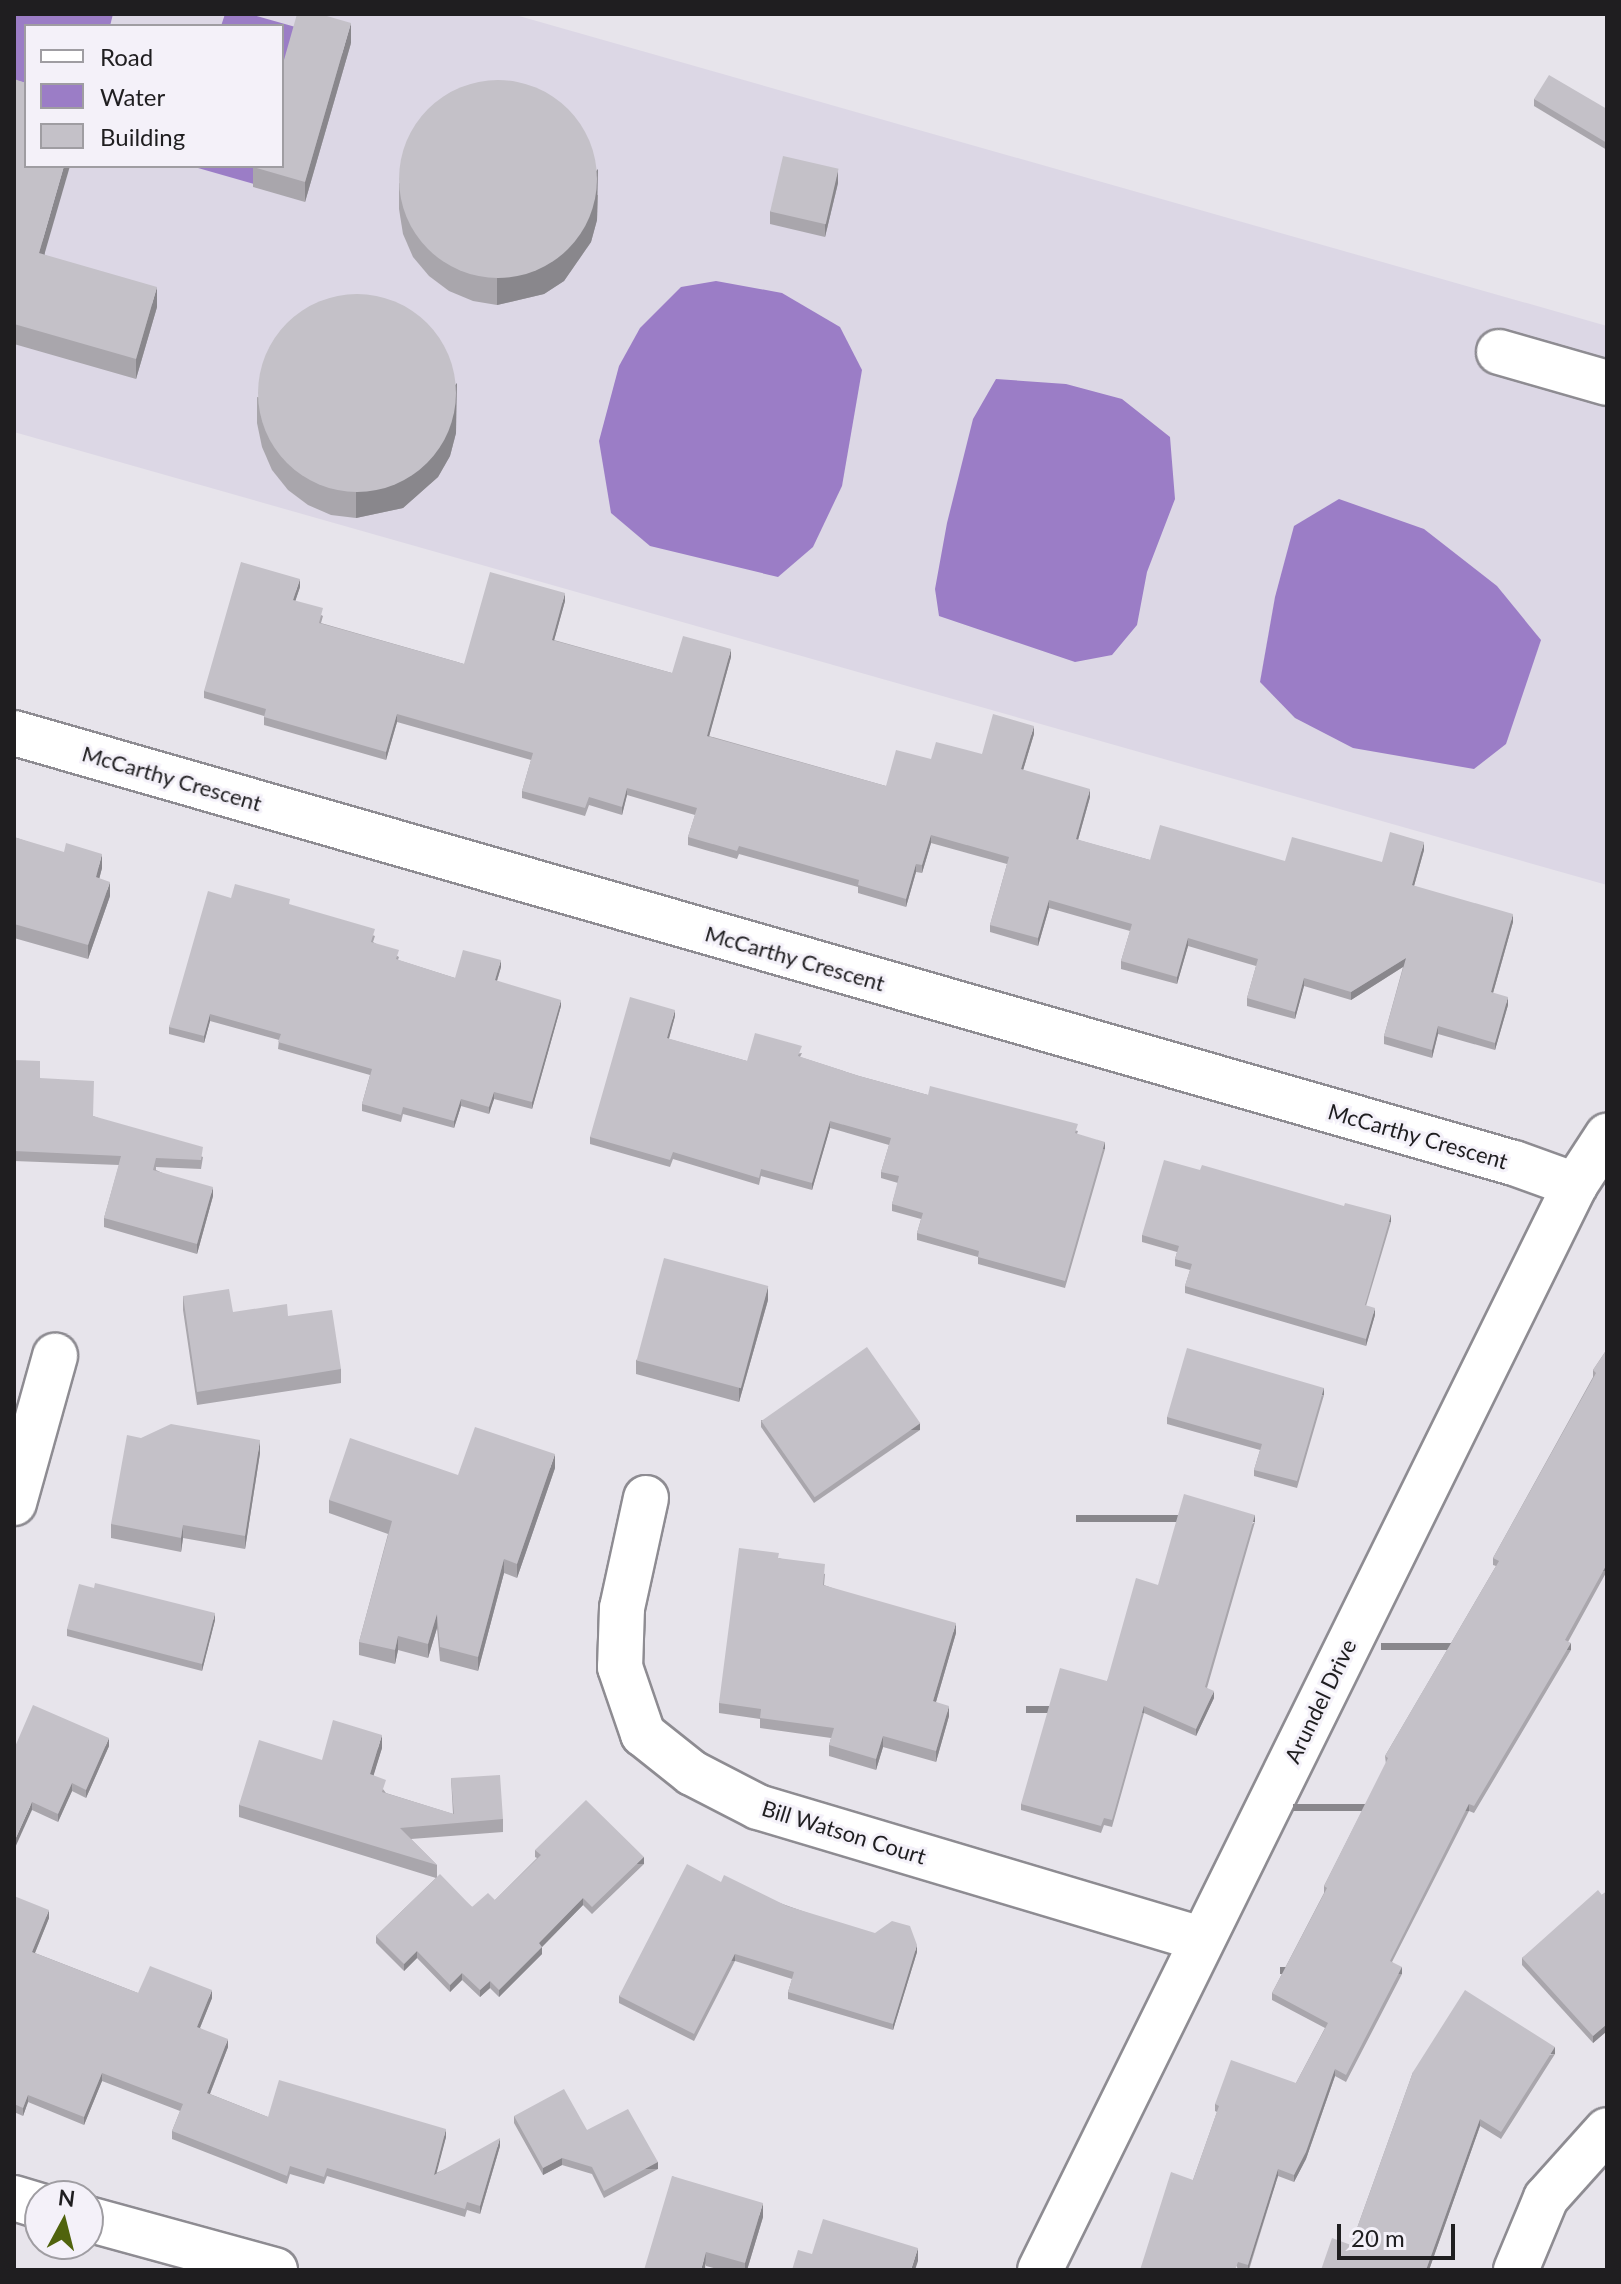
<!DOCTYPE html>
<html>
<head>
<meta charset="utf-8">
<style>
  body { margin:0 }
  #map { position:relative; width:1621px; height:2284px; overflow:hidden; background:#e7e4eb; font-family:Lato,sans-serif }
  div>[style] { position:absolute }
  .built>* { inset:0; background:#dcd7e5 }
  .water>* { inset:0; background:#9b7dc6 }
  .roads { filter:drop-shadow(2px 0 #8e8c92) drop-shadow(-2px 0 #8e8c92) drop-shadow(0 2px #8e8c92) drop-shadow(0 -2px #8e8c92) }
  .street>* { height:44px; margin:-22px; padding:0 22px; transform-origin:22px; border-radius:22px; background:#fff }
  .secondary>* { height:44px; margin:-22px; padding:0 22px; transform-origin:22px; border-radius:22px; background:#fff }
  .wall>* { inset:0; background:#a9a6ac }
  .shaded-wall>* { inset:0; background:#89878c; transform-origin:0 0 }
  .building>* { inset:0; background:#c4c1c8; transform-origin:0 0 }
  .round { border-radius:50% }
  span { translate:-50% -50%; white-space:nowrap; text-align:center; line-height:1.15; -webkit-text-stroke:6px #f4f1f9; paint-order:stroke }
  .street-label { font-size:22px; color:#1f1e20 }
  .frame { position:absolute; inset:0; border:16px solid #1f1e20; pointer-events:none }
  .legend { position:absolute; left:24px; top:24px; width:260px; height:144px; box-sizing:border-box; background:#f4f1f9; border:2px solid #9f9da2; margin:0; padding:10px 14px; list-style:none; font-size:24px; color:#1f1e20 }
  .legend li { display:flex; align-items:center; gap:16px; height:40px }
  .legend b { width:40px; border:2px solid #9f9da2 }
  .north { position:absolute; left:24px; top:2180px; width:80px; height:80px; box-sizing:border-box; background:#f4f1f9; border:2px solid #9f9da2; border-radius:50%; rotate:7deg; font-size:22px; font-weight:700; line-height:32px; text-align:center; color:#1f1e20 }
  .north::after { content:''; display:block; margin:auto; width:28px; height:36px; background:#50630d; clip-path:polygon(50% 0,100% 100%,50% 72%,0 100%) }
  .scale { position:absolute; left:1337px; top:2224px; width:118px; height:36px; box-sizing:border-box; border:4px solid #1f1e20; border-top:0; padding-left:10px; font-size:24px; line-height:28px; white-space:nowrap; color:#1f1e20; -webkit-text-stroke:6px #f4f1f9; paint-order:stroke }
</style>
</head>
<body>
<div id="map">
  <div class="built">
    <div style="clip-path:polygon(evenodd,14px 14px,512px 14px,1607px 326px,1607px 885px,14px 432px,14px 14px,26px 26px,282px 26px,282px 166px,26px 166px,26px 26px)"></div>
  </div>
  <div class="water">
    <div style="clip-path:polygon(14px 14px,113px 14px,110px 26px,26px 26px,26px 83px,14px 80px)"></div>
    <div style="clip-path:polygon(225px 14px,250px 14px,299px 28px,282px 87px,282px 26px,221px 26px)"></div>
    <div style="clip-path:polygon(191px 166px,259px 166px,254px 184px)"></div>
    <div style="clip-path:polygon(716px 281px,782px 293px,840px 327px,862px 370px,842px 486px,813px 547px,778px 577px,650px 546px,611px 513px,599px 441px,619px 366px,640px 328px,681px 287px)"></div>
    <div style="clip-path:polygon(996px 379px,1066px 384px,1122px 399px,1170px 437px,1175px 499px,1147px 572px,1137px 625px,1112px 655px,1075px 662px,939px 616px,935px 589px,947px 523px,973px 419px)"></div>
    <div style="clip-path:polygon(1339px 499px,1424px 529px,1497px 586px,1541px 640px,1506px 744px,1474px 769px,1353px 748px,1295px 718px,1260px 682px,1275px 597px,1294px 526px)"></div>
  </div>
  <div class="roads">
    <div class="street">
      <div style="left:1499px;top:352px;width:112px;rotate:16deg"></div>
      <div style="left:14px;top:733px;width:1560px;rotate:16deg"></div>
      <div style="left:1514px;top:1163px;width:65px;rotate:19.8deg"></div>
      <div style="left:646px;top:1498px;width:113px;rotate:102.3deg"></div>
      <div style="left:622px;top:1608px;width:59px;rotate:91.9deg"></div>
      <div style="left:620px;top:1667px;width:71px;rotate:71.1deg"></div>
      <div style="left:643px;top:1734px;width:63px;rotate:38.5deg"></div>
      <div style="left:692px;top:1773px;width:74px;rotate:27.3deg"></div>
      <div style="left:758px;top:1807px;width:463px;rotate:16.6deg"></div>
      <div style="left:14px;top:1503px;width:153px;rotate:-74.4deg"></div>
      <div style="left:1040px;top:2270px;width:1210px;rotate:-63.75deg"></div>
      <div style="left:1575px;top:1185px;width:59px;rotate:-56.9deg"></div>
      <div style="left:1516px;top:2270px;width:78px;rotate:-67.4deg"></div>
      <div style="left:1546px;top:2198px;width:91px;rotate:-48.1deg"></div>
    </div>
    <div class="secondary">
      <div style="left:14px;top:2198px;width:27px;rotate:17deg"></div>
      <div style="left:88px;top:2219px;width:194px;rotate:15.3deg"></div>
    </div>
  </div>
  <div class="wall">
    <div style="clip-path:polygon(351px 43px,305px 202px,253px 187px,253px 166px)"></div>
    <div style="clip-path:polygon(14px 79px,45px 255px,157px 307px,136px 379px,14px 344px)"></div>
    <div style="clip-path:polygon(1534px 99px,1607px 109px,1607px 150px,1534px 106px)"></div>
    <div style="clip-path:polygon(399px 183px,598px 195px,597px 220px,591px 242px,564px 281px,544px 294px,497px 305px,473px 301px,449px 291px,429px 276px,413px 257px,403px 234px,399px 209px)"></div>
    <div style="clip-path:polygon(838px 183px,825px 237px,770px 224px,770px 211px)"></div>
    <div style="clip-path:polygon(257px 397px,456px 433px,450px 456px,438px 477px,403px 508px,356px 518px,331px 515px,308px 505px,288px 490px,272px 470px,262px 447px,257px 423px)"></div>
    <div style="clip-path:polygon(300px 587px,295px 601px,323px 616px,321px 623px,464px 664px,565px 601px,554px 640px,672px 673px,731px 657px,709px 736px,886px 786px,931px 759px,982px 754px,1034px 734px,1023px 770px,1090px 797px,1078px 840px,1150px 860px,1382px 862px,1424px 850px,1414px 886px,1513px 922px,1493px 993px,1508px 1005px,1495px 1050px,1438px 1034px,1432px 1058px,1384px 1044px,1384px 1036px,1403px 967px,1351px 1000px,1304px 986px,1295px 1019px,1247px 1006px,1247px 998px,1256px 966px,1188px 946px,1177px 984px,1121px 969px,1121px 961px,1130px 931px,1049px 908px,1038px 946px,990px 932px,990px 925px,1007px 864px,931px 843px,922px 873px,916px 872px,906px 907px,858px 893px,858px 887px,739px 854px,737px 859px,688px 845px,688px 837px,695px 815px,627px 795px,622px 815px,589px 805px,585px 816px,522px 798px,522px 791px,531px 760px,397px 722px,386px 760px,264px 725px,264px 716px,204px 698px,204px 691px)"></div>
    <div style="clip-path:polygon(14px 837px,102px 868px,99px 879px,110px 896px,88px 959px,14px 938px)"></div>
    <div style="clip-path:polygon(231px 898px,290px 905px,375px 936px,373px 942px,399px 957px,398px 960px,455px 978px,501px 967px,497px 981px,561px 1006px,532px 1109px,494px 1099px,489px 1114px,461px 1106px,454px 1128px,403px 1114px,401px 1122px,362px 1111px,362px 1104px,370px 1075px,278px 1049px,279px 1040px,210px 1021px,204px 1043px,169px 1034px,169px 1027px)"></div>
    <div style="clip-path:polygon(675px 1016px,669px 1039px,747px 1061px,802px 1053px,800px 1057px,859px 1076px,928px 1095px,1078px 1131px,1077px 1134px,1105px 1149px,1065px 1288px,978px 1264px,978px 1257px,917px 1240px,917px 1233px,921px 1219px,892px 1211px,892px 1204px,898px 1183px,881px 1178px,881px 1172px,889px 1145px,830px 1128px,812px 1190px,761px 1176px,759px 1185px,673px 1159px,670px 1167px,590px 1144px,590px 1137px)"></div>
    <div style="clip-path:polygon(14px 1060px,93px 1116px,203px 1157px,201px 1169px,156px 1167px,156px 1170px,213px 1196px,197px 1254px,104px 1227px,104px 1218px,119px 1165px,14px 1161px)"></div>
    <div style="clip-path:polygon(1391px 1222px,1366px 1306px,1375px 1315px,1366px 1346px,1185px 1293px,1185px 1286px,1190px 1270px,1175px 1266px,1175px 1259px,1177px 1252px,1142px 1242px,1142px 1235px)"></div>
    <div style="clip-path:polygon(183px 1296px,233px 1312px,288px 1316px,341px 1369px,341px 1383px,197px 1405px,183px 1310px)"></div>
    <div style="clip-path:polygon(768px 1300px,739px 1402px,636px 1374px,636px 1360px)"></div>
    <div style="clip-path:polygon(1607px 1349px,1607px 1571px,1568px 1642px,1571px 1650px,1474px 1813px,1469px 1811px,1392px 1962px,1402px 1974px,1346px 2082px,1335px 2076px,1306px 2159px,1294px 2182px,1278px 2176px,1249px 2270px,1238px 2269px,1193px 2180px,1217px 2112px,1215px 2111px,1215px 2104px,1296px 2083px,1325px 2028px,1272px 2000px,1272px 1993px,1324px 1893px,1324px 1886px,1386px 1764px,1385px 1756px,1496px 1566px,1493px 1565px,1493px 1558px,1593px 1377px,1593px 1370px)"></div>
    <div style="clip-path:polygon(1324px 1395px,1297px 1488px,1254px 1476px,1254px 1470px,1260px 1450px,1167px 1424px,1167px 1417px)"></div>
    <div style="clip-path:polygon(761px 1420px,920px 1430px,814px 1503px,761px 1427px)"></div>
    <div style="clip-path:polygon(260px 1453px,245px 1549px,183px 1538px,181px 1552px,111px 1538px,111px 1524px)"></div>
    <div style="clip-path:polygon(555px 1468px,517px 1578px,504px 1573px,478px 1671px,440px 1661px,437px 1628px,428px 1658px,398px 1650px,395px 1664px,359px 1655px,359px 1642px,388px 1534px,329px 1513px,329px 1500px,458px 1475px)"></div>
    <div style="clip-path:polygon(1255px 1522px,1207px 1688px,1214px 1698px,1196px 1736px,1144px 1713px,1112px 1827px,1104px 1825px,1101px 1833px,1021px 1810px,1021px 1804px,1107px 1681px,1158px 1585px)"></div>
    <div style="clip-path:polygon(779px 1558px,825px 1574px,824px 1585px,956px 1633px,936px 1702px,949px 1716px,936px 1762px,883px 1747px,876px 1770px,829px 1756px,829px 1745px,831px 1738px,760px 1728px,760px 1719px,719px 1713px,719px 1703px)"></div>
    <div style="clip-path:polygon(215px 1620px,202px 1671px,67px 1636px,67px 1629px)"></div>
    <div style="clip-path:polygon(109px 1746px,86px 1798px,72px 1791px,58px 1822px,32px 1810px,14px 1749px)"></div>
    <div style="clip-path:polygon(382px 1748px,373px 1776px,386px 1793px,453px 1814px,451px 1778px,503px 1819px,503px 1832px,411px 1839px,437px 1865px,437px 1877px,472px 1907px,495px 1900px,537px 1858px,535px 1857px,535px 1850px,644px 1864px,592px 1914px,583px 1905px,542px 1947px,542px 1954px,499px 1997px,490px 1988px,480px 1997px,462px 1980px,450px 1992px,417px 1958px,404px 1971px,376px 1943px,376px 1936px,436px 1878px,239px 1817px,239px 1805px,322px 1760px)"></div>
    <div style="clip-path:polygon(721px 1882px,917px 1952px,893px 2030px,788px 1999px,788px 1992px,792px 1979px,735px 1961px,694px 2041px,619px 2003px,619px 1996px)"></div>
    <div style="clip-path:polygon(1607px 1891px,1607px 2031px,1593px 2043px,1522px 1965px,1522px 1958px)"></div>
    <div style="clip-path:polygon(14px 1896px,49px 1918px,35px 1953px,138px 1993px,212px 1998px,200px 2028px,228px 2047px,210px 2094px,268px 2117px,446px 2137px,436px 2173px,500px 2146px,480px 2214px,467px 2210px,465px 2217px,327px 2176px,324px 2184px,290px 2174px,287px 2184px,172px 2139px,172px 2131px,180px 2111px,102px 2081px,84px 2125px,28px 2102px,23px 2116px,14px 2112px)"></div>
    <div style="clip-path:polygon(1555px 2054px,1501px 2139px,1480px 2126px,1429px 2270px,1321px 2270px,1351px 2245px,1413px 2072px)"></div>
    <div style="clip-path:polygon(514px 2116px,587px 2130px,658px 2169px,604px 2198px,592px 2174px,562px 2165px,543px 2175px,514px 2123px)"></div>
    <div style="clip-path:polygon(672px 2176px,763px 2217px,747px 2270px,721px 2270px,706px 2266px)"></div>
  </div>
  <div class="shaded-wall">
    <div style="clip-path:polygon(351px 23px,351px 43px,305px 202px,305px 182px)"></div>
    <div style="clip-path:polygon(64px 166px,70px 166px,39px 273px,39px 253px)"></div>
    <div style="clip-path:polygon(598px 169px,597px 220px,591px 242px,564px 281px,544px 294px,497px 305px,497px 278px)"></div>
    <div style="clip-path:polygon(838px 169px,838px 183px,825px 237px,825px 223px)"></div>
    <div style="clip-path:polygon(157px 287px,157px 307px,136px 379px,136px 359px)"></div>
    <div style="clip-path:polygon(457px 383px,456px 433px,450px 456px,438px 477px,403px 508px,356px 518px,356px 492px)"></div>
    <div style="clip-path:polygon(300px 579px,300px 587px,293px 608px,293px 600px)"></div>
    <div style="clip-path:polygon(565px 593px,565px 601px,552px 648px,552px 640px)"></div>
    <div style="clip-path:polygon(731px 649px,731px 657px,707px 744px,707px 736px)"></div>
    <div style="clip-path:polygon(397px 714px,397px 722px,386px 760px,386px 752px)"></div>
    <div style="clip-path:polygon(1034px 726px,1034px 734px,1021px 777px,1021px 769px)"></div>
    <div style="clip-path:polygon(627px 788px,627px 795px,622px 815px,622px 807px)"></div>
    <div style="clip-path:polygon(1090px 789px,1090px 797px,1076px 847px,1076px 839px)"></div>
    <div style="clip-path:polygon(931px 835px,931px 843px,922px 873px,922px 865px)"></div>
    <div style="clip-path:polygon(1424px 842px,1424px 850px,1412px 893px,1412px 885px)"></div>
    <div style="clip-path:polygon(102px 854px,102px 868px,96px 891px,96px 877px)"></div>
    <div style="clip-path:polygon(916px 864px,916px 872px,906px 907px,906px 899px)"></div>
    <div style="clip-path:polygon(110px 882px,110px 896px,88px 959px,88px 945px)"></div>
    <div style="clip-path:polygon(1049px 900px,1049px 908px,1038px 946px,1038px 938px)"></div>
    <div style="clip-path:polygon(1513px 914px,1513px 922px,1491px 1000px,1491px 992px)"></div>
    <div style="clip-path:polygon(1188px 938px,1188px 946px,1177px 984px,1177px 977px)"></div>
    <div style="clip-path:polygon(1406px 958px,1406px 965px,1351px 1000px,1351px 992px)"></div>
    <div style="clip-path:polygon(501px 960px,501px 967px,495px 987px,495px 980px)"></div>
    <div style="clip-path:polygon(1304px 978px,1304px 986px,1295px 1019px,1295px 1012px)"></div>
    <div style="clip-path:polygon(1508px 997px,1508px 1005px,1495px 1050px,1495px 1043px)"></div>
    <div style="clip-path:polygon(561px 1000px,561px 1006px,532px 1109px,532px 1102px)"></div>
    <div style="clip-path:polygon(675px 1010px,675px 1016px,667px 1045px,667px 1038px)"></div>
    <div style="clip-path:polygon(210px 1014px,210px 1021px,204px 1043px,204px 1036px)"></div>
    <div style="clip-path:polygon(1438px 1026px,1438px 1034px,1432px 1058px,1432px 1050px)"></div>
    <div style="clip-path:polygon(494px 1092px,494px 1099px,489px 1114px,489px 1107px)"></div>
    <div style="clip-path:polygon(461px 1099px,461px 1106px,454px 1128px,454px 1121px)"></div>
    <div style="clip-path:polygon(830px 1121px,830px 1128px,812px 1190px,812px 1183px)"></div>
    <div style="left:1105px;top:1142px;width:7px;height:145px;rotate:90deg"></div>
    <div style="clip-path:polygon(213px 1187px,213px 1196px,197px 1254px,197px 1244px)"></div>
    <div style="left:1391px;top:1215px;width:7px;height:94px;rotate:90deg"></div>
    <div style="clip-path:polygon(768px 1286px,768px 1300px,739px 1402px,739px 1388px)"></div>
    <div style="clip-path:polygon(1375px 1308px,1375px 1315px,1366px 1346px,1366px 1339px)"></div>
    <div style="left:1324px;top:1388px;width:7px;height:97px;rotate:90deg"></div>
    <div style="left:920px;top:1423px;width:7px;height:129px;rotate:90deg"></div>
    <div style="clip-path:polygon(260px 1440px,260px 1453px,245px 1549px,245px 1536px)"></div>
    <div style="clip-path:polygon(555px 1454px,555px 1468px,517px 1578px,517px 1564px)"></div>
    <div style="left:1255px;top:1515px;width:7px;height:179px;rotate:90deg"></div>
    <div style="clip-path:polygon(183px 1525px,183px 1538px,181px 1552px,181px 1538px)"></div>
    <div style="clip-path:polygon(504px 1559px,504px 1573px,478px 1671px,478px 1657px)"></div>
    <div style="left:1607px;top:1564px;width:7px;height:87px;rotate:90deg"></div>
    <div style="clip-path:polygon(215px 1613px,215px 1620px,202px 1671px,202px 1664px)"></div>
    <div style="clip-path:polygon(437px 1614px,437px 1628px,428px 1658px,428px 1644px)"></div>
    <div style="clip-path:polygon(956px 1623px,956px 1633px,933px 1712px,933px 1701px)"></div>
    <div style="clip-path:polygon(398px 1636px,398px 1650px,395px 1664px,395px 1650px)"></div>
    <div style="left:1571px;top:1643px;width:7px;height:190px;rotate:90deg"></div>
    <div style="clip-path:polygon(1214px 1691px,1214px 1698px,1196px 1736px,1196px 1729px)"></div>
    <div style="clip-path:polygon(949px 1706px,949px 1716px,936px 1762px,936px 1751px)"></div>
    <div style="left:1144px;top:1706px;width:7px;height:118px;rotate:90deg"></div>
    <div style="clip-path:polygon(382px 1735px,382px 1748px,370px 1787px,370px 1774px)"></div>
    <div style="clip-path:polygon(883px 1736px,883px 1747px,876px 1770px,876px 1759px)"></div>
    <div style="clip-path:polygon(109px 1738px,109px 1746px,86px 1798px,86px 1790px)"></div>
    <div style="clip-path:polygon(72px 1783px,72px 1791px,58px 1822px,58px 1814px)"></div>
    <div style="clip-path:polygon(32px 1802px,32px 1810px,14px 1850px,14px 1842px)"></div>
    <div style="left:1469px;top:1804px;width:7px;height:176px;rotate:90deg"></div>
    <div style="left:644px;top:1857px;width:7px;height:72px;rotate:90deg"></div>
    <div style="clip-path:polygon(583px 1898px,583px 1905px,539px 1950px,539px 1943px)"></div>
    <div style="clip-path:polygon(49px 1910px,49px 1918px,32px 1960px,32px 1952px)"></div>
    <div style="clip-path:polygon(917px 1945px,917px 1952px,893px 2030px,893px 2024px)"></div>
    <div style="clip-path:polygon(542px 1947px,542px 1954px,499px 1997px,499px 1990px)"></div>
    <div style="clip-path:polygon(417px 1951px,417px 1958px,404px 1971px,404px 1964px)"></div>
    <div style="left:735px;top:1954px;width:7px;height:90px;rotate:90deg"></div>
    <div style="left:1402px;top:1967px;width:7px;height:122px;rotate:90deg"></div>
    <div style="clip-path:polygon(462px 1973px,462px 1980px,450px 1992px,450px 1985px)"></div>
    <div style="clip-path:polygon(490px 1981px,490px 1988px,480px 1997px,480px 1990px)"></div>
    <div style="clip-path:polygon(212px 1990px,212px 1998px,197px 2035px,197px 2027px)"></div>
    <div style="clip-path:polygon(1607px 2024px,1607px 2031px,1593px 2043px,1593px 2036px)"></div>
    <div style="clip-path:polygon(228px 2039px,228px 2047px,207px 2101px,207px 2093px)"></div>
    <div style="left:1555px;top:2047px;width:7px;height:101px;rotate:90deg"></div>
    <div style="clip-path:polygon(1335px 2069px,1335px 2076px,1306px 2159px,1294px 2182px,1294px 2175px)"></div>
    <div style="clip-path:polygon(102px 2073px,102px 2081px,84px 2125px,84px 2117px)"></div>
    <div style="clip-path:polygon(28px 2095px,28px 2102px,23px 2116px,23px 2108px)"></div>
    <div style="clip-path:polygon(1480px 2119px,1480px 2126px,1429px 2270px,1426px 2270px)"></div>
    <div style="clip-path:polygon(446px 2129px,446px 2137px,434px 2183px,434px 2175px)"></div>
    <div style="clip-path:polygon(500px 2138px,500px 2146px,480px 2214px,480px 2206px)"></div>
    <div style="clip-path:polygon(562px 2158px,562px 2165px,543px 2175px,543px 2168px)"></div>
    <div style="left:658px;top:2162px;width:7px;height:61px;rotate:90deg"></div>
    <div style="clip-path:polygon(1278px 2169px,1278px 2176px,1248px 2270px,1248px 2265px)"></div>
    <div style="clip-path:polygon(763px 2203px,763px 2217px,747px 2270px,745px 2270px,745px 2263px)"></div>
    <div style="clip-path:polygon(918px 2248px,918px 2261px,915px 2270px,911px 2270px)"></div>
    <div style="clip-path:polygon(706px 2252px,705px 2270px,701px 2270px)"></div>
  </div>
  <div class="building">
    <div style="clip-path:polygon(297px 14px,320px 14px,351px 23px,305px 182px,253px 167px,253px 166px,282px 166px,282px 67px)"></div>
    <div style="clip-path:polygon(1549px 75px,1607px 109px,1607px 143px,1534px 99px)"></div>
    <div style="clip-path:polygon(14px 79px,26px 83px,26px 166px,64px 166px,39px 253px,157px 287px,136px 359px,14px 324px)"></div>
    <div class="round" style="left:399px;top:80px;width:198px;height:198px"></div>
    <div style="left:783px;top:156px;width:57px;height:57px;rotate:13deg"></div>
    <div class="round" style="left:258px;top:294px;width:198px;height:198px"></div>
    <div style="clip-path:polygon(241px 562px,300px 579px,293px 600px,323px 608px,319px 623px,464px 664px,490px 572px,565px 593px,552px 640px,672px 673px,683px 636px,731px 649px,707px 736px,886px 786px,896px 750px,931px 759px,936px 742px,982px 754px,993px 714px,1034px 726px,1021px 769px,1090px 789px,1076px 839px,1150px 860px,1160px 825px,1285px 861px,1292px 837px,1382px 862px,1390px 832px,1424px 842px,1412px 885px,1513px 914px,1491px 992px,1508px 997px,1495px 1043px,1438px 1026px,1432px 1050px,1384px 1036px,1406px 958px,1351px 992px,1304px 978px,1295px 1012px,1247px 998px,1258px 959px,1188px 938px,1177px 977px,1121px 961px,1132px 924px,1049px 900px,1038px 938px,990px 925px,1009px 857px,931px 835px,922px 865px,916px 864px,906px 899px,858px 885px,859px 880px,739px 846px,737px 851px,688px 837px,697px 808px,627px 788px,622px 807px,589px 797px,585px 808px,522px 791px,533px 753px,397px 714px,386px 752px,264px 717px,266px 709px,204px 691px)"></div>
    <div style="clip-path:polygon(14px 837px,64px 852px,66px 843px,102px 854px,96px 877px,110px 882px,88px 945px,14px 924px)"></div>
    <div style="clip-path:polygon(235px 884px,290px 899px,289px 904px,375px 929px,371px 942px,399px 950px,396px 959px,455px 978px,463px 950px,501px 960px,495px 980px,561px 1000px,532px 1102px,494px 1092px,489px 1107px,461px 1099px,454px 1121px,403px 1107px,401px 1115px,362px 1104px,372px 1069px,278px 1042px,281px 1034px,210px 1014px,204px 1036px,169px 1027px,208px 891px,231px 898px)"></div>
    <div style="clip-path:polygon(630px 997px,675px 1010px,667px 1038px,747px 1061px,755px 1033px,802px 1046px,798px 1056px,859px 1076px,928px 1095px,930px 1086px,1078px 1124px,1075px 1133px,1105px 1142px,1065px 1281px,978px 1257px,979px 1251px,917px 1233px,923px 1213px,892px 1204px,899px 1176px,881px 1172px,891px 1138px,830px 1121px,812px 1183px,761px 1169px,759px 1178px,673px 1152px,670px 1160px,590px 1137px)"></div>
    <div style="clip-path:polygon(14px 1060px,40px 1061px,40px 1078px,94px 1081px,93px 1116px,203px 1147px,201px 1160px,156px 1158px,153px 1170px,213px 1187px,197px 1244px,104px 1218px,121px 1156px,14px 1151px)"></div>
    <div style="clip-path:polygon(1164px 1160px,1200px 1170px,1202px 1165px,1344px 1206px,1345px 1203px,1391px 1215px,1365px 1305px,1375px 1308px,1366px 1339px,1185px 1286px,1192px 1264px,1175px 1259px,1179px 1246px,1142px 1235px)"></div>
    <div style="left:664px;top:1258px;width:108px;height:106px;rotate:15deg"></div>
    <div style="clip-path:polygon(229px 1289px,233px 1312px,287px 1304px,288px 1316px,332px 1310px,341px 1369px,197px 1392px,183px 1296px)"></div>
    <div style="left:867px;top:1347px;width:93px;height:129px;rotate:55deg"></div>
    <div style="clip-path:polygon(1187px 1348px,1324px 1388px,1297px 1481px,1254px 1470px,1262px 1444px,1167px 1417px)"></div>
    <div style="clip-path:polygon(1607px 1349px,1607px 1564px,1565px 1640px,1571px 1643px,1474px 1806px,1469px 1804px,1390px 1961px,1402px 1967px,1346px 2075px,1335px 2069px,1306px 2152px,1294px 2175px,1278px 2169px,1248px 2265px,1238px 2262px,1235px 2270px,1140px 2270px,1171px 2172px,1193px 2180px,1219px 2106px,1215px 2104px,1231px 2060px,1296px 2083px,1328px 2023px,1272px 1993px,1327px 1888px,1324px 1886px,1388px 1758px,1385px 1756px,1499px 1561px,1493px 1558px,1596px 1373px,1593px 1370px)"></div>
    <div style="clip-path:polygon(171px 1424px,260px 1440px,245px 1536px,183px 1525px,181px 1538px,111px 1524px,127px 1435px,141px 1438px)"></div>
    <div style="clip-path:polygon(475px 1427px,555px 1454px,517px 1564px,504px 1559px,478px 1657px,440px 1647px,437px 1614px,428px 1644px,398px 1636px,395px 1650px,359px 1642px,392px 1521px,329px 1500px,350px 1438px,458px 1475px)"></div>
    <div style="clip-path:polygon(1184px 1494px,1255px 1515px,1205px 1687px,1214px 1691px,1196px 1729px,1144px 1706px,1112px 1820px,1104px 1818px,1101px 1826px,1021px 1804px,1060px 1668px,1107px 1681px,1136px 1578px,1158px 1585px)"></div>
    <div style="clip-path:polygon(739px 1548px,779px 1553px,778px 1558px,825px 1564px,823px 1585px,956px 1623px,933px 1701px,949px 1706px,936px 1751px,883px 1736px,876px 1759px,829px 1745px,834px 1728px,760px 1718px,761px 1709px,719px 1703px)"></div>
    <div style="clip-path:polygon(95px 1583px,215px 1613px,202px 1664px,67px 1629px,79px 1584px,94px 1588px)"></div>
    <div style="clip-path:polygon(33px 1705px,109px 1738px,86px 1790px,72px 1783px,58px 1814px,32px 1802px,14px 1842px,14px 1749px)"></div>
    <div style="clip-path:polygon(333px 1720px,382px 1735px,370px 1774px,386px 1780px,382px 1792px,454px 1814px,451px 1778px,500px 1775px,503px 1819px,400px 1828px,437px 1865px,239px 1805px,259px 1740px,322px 1760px)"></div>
    <div style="clip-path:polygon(586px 1800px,644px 1857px,592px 1907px,583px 1898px,539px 1943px,542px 1947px,499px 1990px,490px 1981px,480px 1990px,462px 1973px,450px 1985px,417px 1951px,404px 1964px,376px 1936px,440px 1874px,472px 1907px,488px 1893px,495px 1900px,541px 1855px,535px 1850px)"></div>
    <div style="clip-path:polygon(687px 1864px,721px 1882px,724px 1875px,787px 1906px,875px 1933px,892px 1921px,910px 1926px,917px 1945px,893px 2024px,788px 1992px,794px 1972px,735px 1954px,694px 2034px,619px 1996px)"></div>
    <div style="clip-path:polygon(1598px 1890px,1602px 1895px,1607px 1891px,1607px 2024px,1593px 2036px,1522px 1958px)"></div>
    <div style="clip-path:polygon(14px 1896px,49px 1910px,32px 1952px,138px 1993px,150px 1966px,212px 1990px,197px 2027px,228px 2039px,207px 2093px,268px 2117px,279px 2080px,446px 2129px,434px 2175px,500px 2138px,480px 2206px,467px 2202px,465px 2209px,327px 2168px,324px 2177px,290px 2166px,287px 2176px,172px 2131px,183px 2104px,102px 2073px,84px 2117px,28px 2095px,23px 2108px,14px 2104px)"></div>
    <div style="clip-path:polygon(1465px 1990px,1555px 2047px,1501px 2132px,1480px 2119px,1426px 2270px,1321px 2270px,1332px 2238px,1351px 2245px,1413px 2072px)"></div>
    <div style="clip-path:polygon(564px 2089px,587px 2130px,628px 2109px,658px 2162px,604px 2191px,592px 2167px,562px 2158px,543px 2168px,514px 2116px)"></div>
    <div style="clip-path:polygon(672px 2176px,763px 2203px,745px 2263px,706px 2252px,701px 2270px,644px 2270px)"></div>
    <div style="clip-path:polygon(823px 2219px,918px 2248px,911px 2270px,792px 2270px,798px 2250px,812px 2254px)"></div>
  </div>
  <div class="street-label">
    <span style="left:172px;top:778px;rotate:16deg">McCarthy Crescent</span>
    <span style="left:795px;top:958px;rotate:16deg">McCarthy Crescent</span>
    <span style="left:1418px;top:1136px;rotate:16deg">McCarthy Crescent</span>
    <span style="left:1320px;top:1701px;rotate:-64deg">Arundel Drive</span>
    <span style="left:844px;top:1832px;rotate:17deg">Bill Watson Court</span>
  </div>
  <div class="frame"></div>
  <ul class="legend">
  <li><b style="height:10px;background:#fff"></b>Road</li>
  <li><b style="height:22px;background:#9b7dc6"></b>Water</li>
  <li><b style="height:22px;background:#c4c1c8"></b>Building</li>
  </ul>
  <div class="north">N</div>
  <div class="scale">20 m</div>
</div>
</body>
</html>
